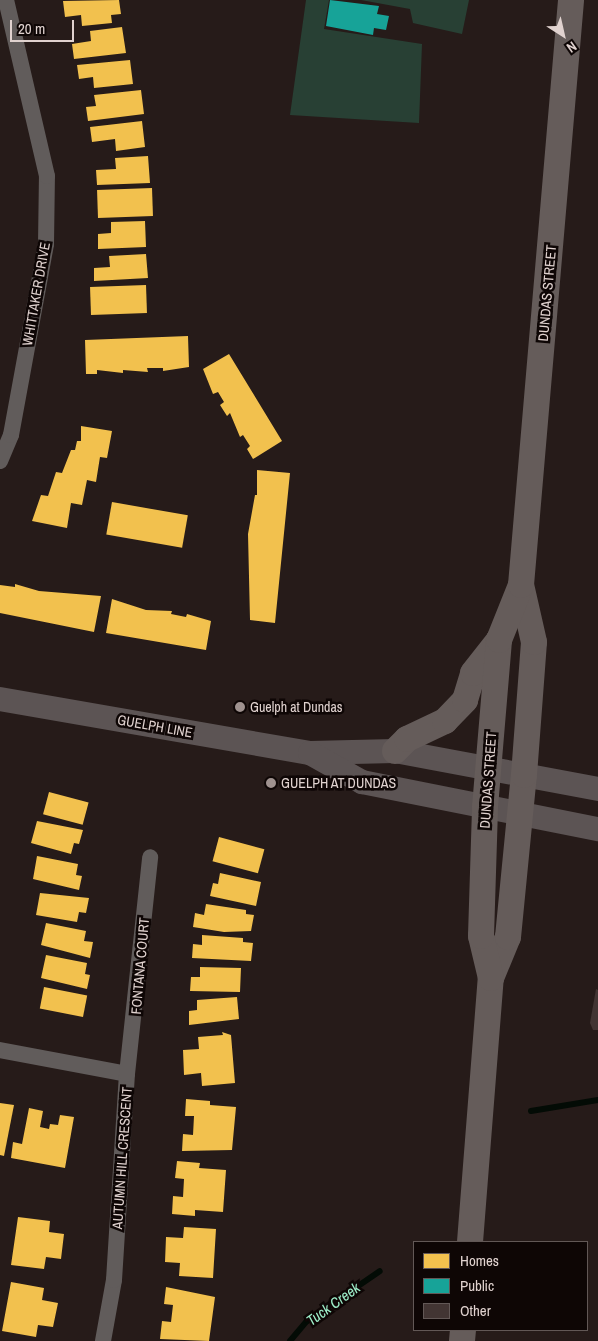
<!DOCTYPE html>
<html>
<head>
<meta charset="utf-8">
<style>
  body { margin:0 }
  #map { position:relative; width:598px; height:1341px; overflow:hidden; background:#261b19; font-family:"Archivo Narrow",sans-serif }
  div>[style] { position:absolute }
  .green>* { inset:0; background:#284034 }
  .homes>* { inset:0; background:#f2c14e; transform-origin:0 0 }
  .public>* { inset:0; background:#17a398 }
  .stream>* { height:6px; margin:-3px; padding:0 3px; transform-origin:3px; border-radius:3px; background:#030b05 }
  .building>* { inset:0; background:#423533 }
  .street>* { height:16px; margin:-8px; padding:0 8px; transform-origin:8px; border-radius:8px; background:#615c5b }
  .secondary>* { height:24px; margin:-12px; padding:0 12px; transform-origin:12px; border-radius:12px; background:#5c5454 }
  .primary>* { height:26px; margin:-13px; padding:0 13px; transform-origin:13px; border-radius:13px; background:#655c5a }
  .dots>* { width:14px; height:14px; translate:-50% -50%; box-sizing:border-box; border:2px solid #0e0605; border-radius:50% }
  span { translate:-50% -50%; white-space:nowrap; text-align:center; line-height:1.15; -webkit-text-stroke:5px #0e0605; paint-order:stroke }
  .street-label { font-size:14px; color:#e0d2cf }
  .poi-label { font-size:14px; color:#e0d2cf }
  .left { translate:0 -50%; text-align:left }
  .water-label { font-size:15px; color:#9ff0cb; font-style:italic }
  .legend { position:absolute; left:413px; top:1241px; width:175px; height:90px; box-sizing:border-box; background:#0e0605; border:1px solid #625856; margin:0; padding:6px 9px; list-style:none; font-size:15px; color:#e0d2cf }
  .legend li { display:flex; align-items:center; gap:10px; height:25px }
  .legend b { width:25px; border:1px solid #625856 }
  .north { position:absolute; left:538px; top:10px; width:50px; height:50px; -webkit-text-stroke:4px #0e0605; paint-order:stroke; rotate:145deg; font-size:14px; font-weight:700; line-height:20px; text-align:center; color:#e0d2cf }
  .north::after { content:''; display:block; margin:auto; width:18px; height:22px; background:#e0d2cf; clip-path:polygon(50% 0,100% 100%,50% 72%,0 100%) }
  .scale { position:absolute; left:10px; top:20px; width:64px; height:22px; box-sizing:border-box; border:2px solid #e0d2cf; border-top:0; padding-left:6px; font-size:15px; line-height:18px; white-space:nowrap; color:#e0d2cf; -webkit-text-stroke:4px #0e0605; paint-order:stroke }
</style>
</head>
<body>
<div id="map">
  <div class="green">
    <div style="clip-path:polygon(306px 0,329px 0,324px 29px,422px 44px,419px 123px,290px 115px)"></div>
    <div style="clip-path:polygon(361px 0,469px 0,462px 34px,413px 23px,410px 9px)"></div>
  </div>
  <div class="homes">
    <div style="clip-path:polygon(119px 0,121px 14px,111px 15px,112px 23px,82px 26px,81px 15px,65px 17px,63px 1px)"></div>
    <div style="clip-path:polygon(122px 27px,126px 53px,74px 59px,72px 44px,91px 41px,90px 31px)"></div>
    <div style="clip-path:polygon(130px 60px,133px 84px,94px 88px,93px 77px,79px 79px,77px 65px)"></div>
    <div style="clip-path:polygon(141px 90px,144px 114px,88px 121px,86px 107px,96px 106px,94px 95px)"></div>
    <div style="clip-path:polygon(142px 121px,145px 147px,116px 151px,115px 139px,92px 142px,90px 127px)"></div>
    <div style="clip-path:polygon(148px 156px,150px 183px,97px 185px,96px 170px,116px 169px,115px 158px)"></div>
    <div style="left:152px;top:188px;width:28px;height:55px;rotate:88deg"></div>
    <div style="clip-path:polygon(145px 221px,146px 247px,98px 249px,98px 234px,111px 233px,111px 222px)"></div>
    <div style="clip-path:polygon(146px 254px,148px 278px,94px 281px,94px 268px,110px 267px,109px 256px)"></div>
    <div style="left:146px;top:285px;width:28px;height:56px;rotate:88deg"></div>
    <div style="clip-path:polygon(188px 336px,189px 367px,163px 371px,163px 368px,147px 368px,148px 372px,123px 370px,123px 373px,97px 370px,97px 374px,86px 374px,85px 340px)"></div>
    <div style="clip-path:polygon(229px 354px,282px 441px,253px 459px,247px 449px,250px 446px,243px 435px,240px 437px,230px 413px,227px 416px,220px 405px,224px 402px,218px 392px,213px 394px,203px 369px)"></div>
    <div style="clip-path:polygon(81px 426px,112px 431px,107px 458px,100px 457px,96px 482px,87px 480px,82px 505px,71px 503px,67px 528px,32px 521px,41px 495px,48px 496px,56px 472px,62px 473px,71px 450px,75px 450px,77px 441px,81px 441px)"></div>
    <div style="clip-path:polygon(257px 470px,290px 473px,275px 623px,250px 620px,248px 534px,255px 495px,257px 495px)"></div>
    <div style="left:112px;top:502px;width:77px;height:33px;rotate:10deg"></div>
    <div style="clip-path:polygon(15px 584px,39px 591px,101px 596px,94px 632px,0 613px,0 585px,15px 587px)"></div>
    <div style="clip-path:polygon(112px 599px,146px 610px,172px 611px,171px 614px,186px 617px,187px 614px,211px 621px,206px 650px,106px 633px)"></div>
    <div style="left:49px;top:792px;width:41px;height:23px;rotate:15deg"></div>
    <div style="clip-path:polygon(37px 821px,83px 830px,79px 844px,74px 843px,71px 854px,31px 843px)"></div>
    <div style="left:219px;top:837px;width:47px;height:25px;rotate:15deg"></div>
    <div style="clip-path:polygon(37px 856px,78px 864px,76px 875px,82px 876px,79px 890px,33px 879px)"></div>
    <div style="clip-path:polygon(220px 873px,261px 882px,256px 906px,210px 896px,213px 883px,218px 884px)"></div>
    <div style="clip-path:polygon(40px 893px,89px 898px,86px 913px,79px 912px,77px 922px,36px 915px)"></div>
    <div style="clip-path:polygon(206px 904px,246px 910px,246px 914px,254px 915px,251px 931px,224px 932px,193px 927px,195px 913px,204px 915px)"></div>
    <div style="clip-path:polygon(46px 923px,86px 931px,84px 941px,93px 942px,90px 958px,41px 945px)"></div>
    <div style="clip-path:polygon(202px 935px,243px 938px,243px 942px,253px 943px,251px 961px,192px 958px,193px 944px,202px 945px)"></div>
    <div style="clip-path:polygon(46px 955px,87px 963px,85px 974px,90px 975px,87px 989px,41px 978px)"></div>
    <div style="clip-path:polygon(200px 967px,241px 968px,240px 992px,190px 991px,191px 977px,200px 977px)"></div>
    <div style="left:44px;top:987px;width:44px;height:22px;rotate:11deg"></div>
    <div style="clip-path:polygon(237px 997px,239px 1019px,189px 1025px,189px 1011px,197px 1010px,197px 1000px)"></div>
    <div style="clip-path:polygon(222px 1032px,231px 1035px,235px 1083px,202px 1086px,201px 1073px,184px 1075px,183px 1050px,199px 1049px,198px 1037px,223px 1035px)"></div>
    <div style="clip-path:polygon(186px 1099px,210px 1101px,210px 1105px,236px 1107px,232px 1150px,182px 1151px,183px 1134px,193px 1135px,194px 1116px,185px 1116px)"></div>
    <div style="clip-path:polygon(0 1103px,14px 1105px,4px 1156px,0 1155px)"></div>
    <div style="clip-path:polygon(29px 1108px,43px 1111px,40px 1127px,49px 1129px,50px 1124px,58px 1125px,60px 1115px,74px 1117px,65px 1168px,11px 1158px,13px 1142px,22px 1144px)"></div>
    <div style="clip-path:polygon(177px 1161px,200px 1163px,199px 1168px,226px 1170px,223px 1212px,195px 1210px,195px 1216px,172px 1214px,173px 1196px,183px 1197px,184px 1179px,175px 1178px)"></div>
    <div style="clip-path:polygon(18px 1217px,50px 1221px,49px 1232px,64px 1234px,61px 1259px,46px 1257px,44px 1269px,11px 1265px)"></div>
    <div style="clip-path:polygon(184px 1227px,216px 1229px,213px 1278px,179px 1276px,180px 1263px,165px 1262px,166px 1237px,183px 1238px)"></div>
    <div style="clip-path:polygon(11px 1282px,44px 1288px,42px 1300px,58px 1303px,53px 1327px,38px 1325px,36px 1337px,2px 1331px)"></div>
    <div style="clip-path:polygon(166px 1287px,215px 1297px,209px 1341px,160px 1339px,162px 1321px,171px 1322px,173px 1305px,164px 1304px)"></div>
  </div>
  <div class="public">
    <div style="clip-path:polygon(330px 0,379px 6px,377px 14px,389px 16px,386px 30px,374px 28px,373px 35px,326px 26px)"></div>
  </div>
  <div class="stream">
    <div style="left:531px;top:1111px;width:68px;rotate:-9.3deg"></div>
    <div style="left:290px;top:1341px;width:26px;rotate:-50deg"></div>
    <div style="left:307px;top:1321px;width:88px;rotate:-34.4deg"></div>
  </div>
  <div class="building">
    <div style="clip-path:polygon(596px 989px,598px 990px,598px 1030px,593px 1030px,590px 1023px)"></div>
  </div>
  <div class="street">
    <div style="left:0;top:461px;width:28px;rotate:-67deg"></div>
    <div style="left:11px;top:435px;width:194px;rotate:-79.6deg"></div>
    <div style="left:46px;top:244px;width:68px;rotate:-89.2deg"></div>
    <div style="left:47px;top:176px;width:181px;rotate:-103.1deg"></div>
    <div style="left:0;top:1050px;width:129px;rotate:10.7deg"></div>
    <div style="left:103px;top:1341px;width:62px;rotate:-79.8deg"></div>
    <div style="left:114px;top:1280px;width:206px;rotate:-86.4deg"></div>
    <div style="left:127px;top:1074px;width:218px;rotate:-83.9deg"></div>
  </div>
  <div class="secondary">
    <div style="left:0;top:699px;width:315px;rotate:9.9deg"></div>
    <div style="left:310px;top:753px;width:85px;rotate:-1.3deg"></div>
    <div style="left:395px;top:751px;width:207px;rotate:10.6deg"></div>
    <div style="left:310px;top:753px;width:60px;rotate:29.1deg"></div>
    <div style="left:362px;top:782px;width:241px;rotate:11.3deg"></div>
  </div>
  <div class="primary">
    <div style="left:395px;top:751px;width:17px;rotate:-45deg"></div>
    <div style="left:407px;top:739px;width:42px;rotate:-25.3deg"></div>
    <div style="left:445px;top:721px;width:29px;rotate:-46deg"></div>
    <div style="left:465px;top:700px;width:28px;rotate:-73deg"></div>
    <div style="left:473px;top:673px;width:42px;rotate:-51.8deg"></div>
    <div style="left:491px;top:978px;width:44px;rotate:-67.5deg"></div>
    <div style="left:508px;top:937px;width:163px;rotate:-84.4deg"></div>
    <div style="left:524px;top:775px;width:133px;rotate:-85.7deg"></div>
    <div style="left:534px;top:642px;width:58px;rotate:-102.8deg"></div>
    <div style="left:470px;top:1242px;width:265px;rotate:-85.5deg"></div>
    <div style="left:491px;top:978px;width:43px;rotate:-103.4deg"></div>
    <div style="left:481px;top:936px;width:129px;rotate:-88.2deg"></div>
    <div style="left:485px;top:807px;width:168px;rotate:-85.2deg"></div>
    <div style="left:499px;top:640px;width:59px;rotate:-68.2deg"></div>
    <div style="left:521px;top:585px;width:587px;rotate:-85.11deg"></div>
    <div style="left:462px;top:1341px;width:11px;rotate:-85deg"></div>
  </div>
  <div class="dots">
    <div style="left:240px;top:707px;background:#9f928f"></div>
    <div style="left:271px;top:783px;background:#9f928f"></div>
  </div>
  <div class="street-label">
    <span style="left:547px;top:293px;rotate:-85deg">DUNDAS STREET</span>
    <span style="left:36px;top:294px;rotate:-80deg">WHITTAKER DRIVE</span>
    <span style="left:155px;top:726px;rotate:10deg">GUELPH LINE</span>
    <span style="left:488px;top:780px;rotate:-86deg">DUNDAS STREET</span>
    <span style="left:140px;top:966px;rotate:-85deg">FONTANA COURT</span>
    <span style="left:122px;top:1158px;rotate:-86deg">AUTUMN HILL CRESCENT</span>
  </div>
  <div class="poi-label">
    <span class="left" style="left:250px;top:707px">Guelph at Dundas</span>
    <span class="left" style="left:281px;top:783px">GUELPH AT DUNDAS</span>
  </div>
  <div class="water-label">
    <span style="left:333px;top:1304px;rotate:-36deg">Tuck Creek</span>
  </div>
  <ul class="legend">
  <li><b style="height:14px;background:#f2c14e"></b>Homes</li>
  <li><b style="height:14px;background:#17a398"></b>Public</li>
  <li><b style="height:14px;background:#423533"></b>Other</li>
  </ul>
  <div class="north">N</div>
  <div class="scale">20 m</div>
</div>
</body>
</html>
